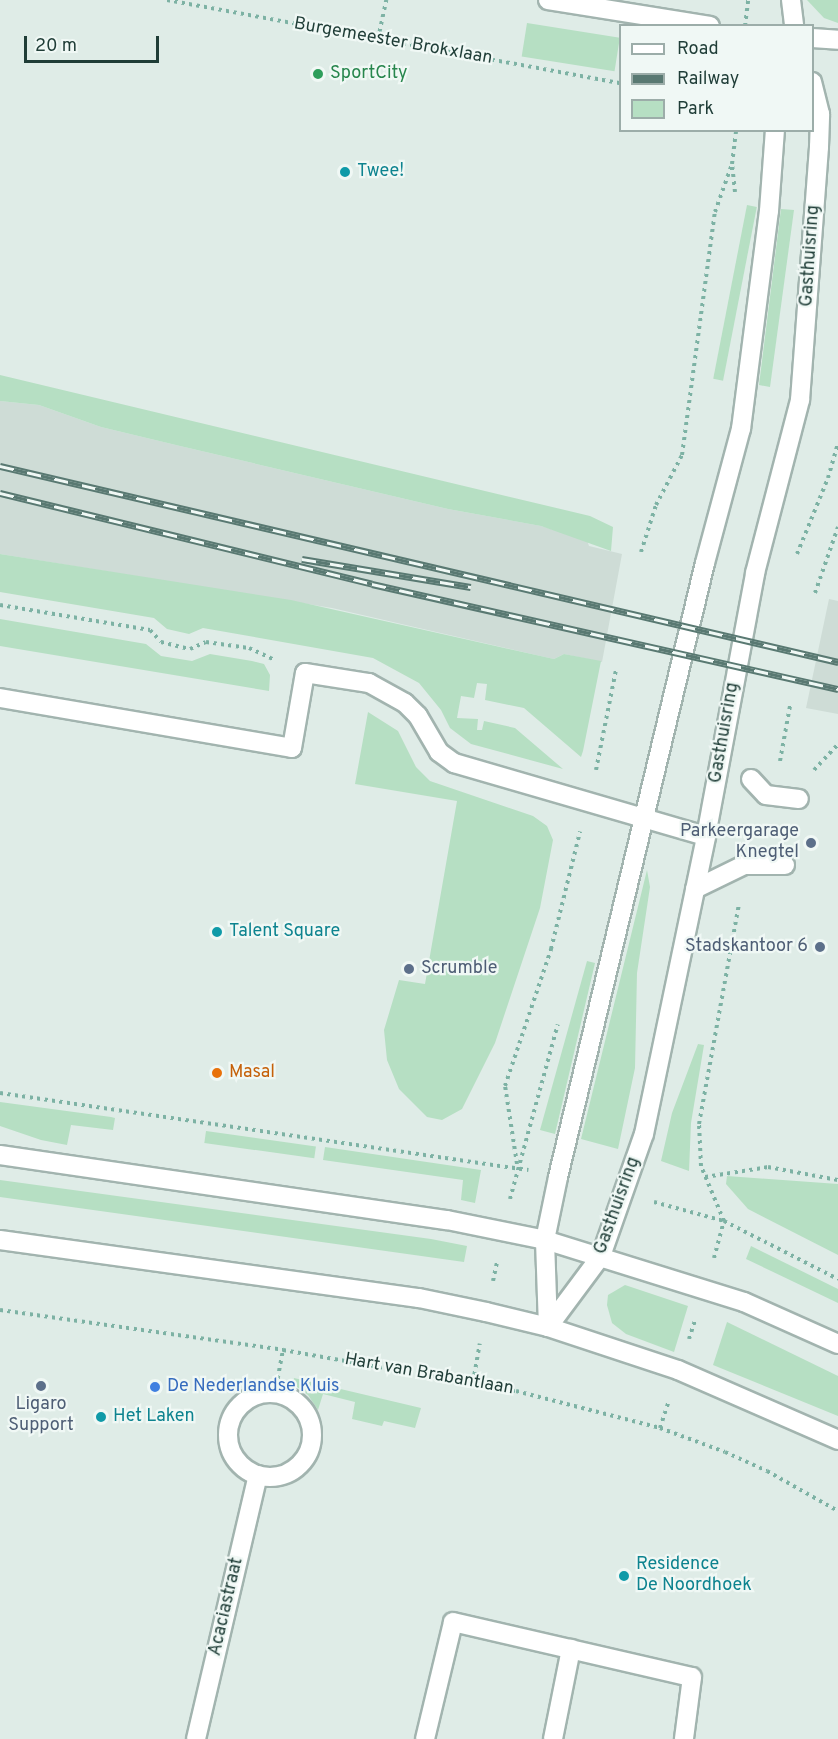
<!DOCTYPE html>
<html>
<head>
<meta charset="utf-8">
<style>
  body { margin:0 }
  #map { position:relative; width:838px; height:1739px; overflow:hidden; background:#dfece7; font-family:Overpass,sans-serif }
  div>[style] { position:absolute }
  .built>* { inset:0; background:#cedcd6 }
  .green>* { inset:0; background:#b6dfc3; transform-origin:0 0 }
  .path>* { height:4px; margin-top:-2px; transform-origin:0; background:repeating-linear-gradient(90deg,#7db2a4 0 3px,transparent 0 7.5px) }
  .roads { filter:drop-shadow(2px 0 #a2b4af) drop-shadow(-2px 0 #a2b4af) drop-shadow(0 2px #a2b4af) drop-shadow(0 -2px #a2b4af) }
  .minor>* { height:18px; margin:-9px; padding:0 9px; transform-origin:9px; border-radius:9px; background:#fff }
  .minor>.ring { margin:-9px; padding:0; box-sizing:content-box; background:none; border:18px solid #fff; border-radius:50% }
  .rail>* { height:7px; margin-top:-3.5px; transform-origin:0; background:repeating-linear-gradient(90deg,#f0f8f5 0 14px,#597972 0 28px); box-sizing:border-box; border-block:2px solid #597972 }
  .dots>* { width:16px; height:16px; translate:-50% -50%; box-sizing:border-box; border:3px solid #f0f8f5; border-radius:50% }
  span { translate:-50% -50%; white-space:nowrap; text-align:center; line-height:1.15; -webkit-text-stroke:4.5px #f0f8f5; paint-order:stroke }
  .street-label { font-size:18px; color:#1f3d37 }
  .leisure-label { font-size:18px; color:#27864d }
  .left { translate:0 -50%; text-align:left }
  .culture-label { font-size:18px; color:#0d838f }
  .service-label { font-size:18px; color:#4e5e75 }
  .right { translate:-100% -50%; text-align:right }
  .food-label { font-size:18px; color:#c56008 }
  .shop-label { font-size:18px; color:#366cbe }
  .legend { position:absolute; left:619px; top:24px; width:195px; height:108px; box-sizing:border-box; background:#f0f8f5; border:2px solid #9cada9; margin:0; padding:8px 10px; list-style:none; font-size:18px; color:#1f3d37 }
  .legend li { display:flex; align-items:center; gap:12px; height:30px }
  .legend b { width:30px; border:2px solid #9cada9 }
  .scale { position:absolute; left:24px; top:36px; width:135px; height:27px; box-sizing:border-box; border:3px solid #1f3d37; border-top:0; padding-left:8px; font-size:18px; line-height:21px; white-space:nowrap; color:#1f3d37; -webkit-text-stroke:4px #f0f8f5; paint-order:stroke }
</style>
</head>
<body>
<div id="map">
  <div class="built">
    <div style="clip-path:polygon(0 401px,39px 405px,101px 427px,180px 446px,448px 509px,541px 526px,587px 540px,589px 546px,622px 554px,602px 662px,564px 654px,554px 659px,536px 655px,332px 608px,0 554px)"></div>
    <div style="clip-path:polygon(829px 599px,838px 601px,838px 714px,806px 708px)"></div>
  </div>
  <div class="green">
    <div style="clip-path:polygon(807px 0,838px 0,838px 23px,824px 18px)"></div>
    <div style="left:527px;top:23px;width:94px;height:34px;rotate:9deg"></div>
    <div style="left:747px;top:205px;width:10px;height:177px;rotate:11deg"></div>
    <div style="clip-path:polygon(781px 209px,794px 210px,770px 387px,759px 385px)"></div>
    <div style="clip-path:polygon(0 375px,590px 516px,613px 527px,611px 551px,541px 526px,448px 509px,180px 446px,101px 427px,39px 405px,0 401px)"></div>
    <div style="clip-path:polygon(0 554px,291px 600px,554px 659px,564px 654px,601px 661px,583px 751px,581px 757px,524px 708px,485px 700px,487px 684px,477px 683px,474px 698px,461px 696px,457px 718px,478px 719px,477px 730px,482px 730px,484px 721px,515px 728px,563px 769px,471px 744px,450px 728px,441px 710px,419px 683px,373px 658px,203px 628px,189px 634px,167px 629px,154px 618px,0 592px)"></div>
    <div style="clip-path:polygon(0 619px,146px 644px,161px 656px,192px 661px,210px 654px,252px 661px,264px 664px,270px 675px,269px 691px,0 646px)"></div>
    <div style="clip-path:polygon(368px 712px,398px 731px,416px 767px,430px 781px,533px 816px,547px 826px,553px 840px,540px 908px,495px 1043px,462px 1109px,442px 1120px,427px 1117px,399px 1089px,387px 1060px,384px 1030px,399px 980px,425px 984px,457px 801px,355px 784px)"></div>
    <div style="clip-path:polygon(647px 870px,650px 887px,637px 973px,635px 1068px,618px 1149px,581px 1139px)"></div>
    <div style="clip-path:polygon(587px 961px,595px 963px,555px 1134px,540px 1130px)"></div>
    <div style="clip-path:polygon(698px 1044px,704px 1045px,691px 1123px,689px 1171px,661px 1161px,672px 1113px)"></div>
    <div style="clip-path:polygon(0 1102px,111px 1117px,115px 1118px,113px 1130px,71px 1125px,67px 1145px,41px 1140px,0 1126px)"></div>
    <div style="left:206px;top:1131px;width:111px;height:12px;rotate:8deg"></div>
    <div style="clip-path:polygon(325px 1147px,481px 1170px,475px 1203px,461px 1200px,463px 1180px,323px 1160px)"></div>
    <div style="clip-path:polygon(727px 1176px,838px 1184px,838px 1255px,748px 1209px,726px 1184px)"></div>
    <div style="clip-path:polygon(0 1180px,431px 1239px,467px 1246px,464px 1262px,0 1197px)"></div>
    <div style="clip-path:polygon(751px 1246px,838px 1289px,838px 1303px,746px 1259px)"></div>
    <div style="clip-path:polygon(625px 1285px,688px 1306px,674px 1352px,626px 1334px,612px 1323px,607px 1305px,608px 1295px)"></div>
    <div style="clip-path:polygon(727px 1322px,838px 1376px,838px 1416px,713px 1365px)"></div>
    <div style="clip-path:polygon(294px 1378px,421px 1408px,415px 1428px,384px 1421px,382px 1426px,352px 1419px,355px 1402px,323px 1394px,318px 1410px,308px 1395px,293px 1384px)"></div>
  </div>
  <div class="path">
    <div style="left:167px;top:0;width:461px;rotate:10.4deg"></div>
    <div style="left:745px;top:26px;width:26px;rotate:-83deg"></div>
    <div style="left:378px;top:39px;width:40px;rotate:-78deg"></div>
    <div style="left:735px;top:192px;width:28px;rotate:-96deg"></div>
    <div style="left:732px;top:164px;width:34px;rotate:-83deg"></div>
    <div style="left:641px;top:552px;width:49px;rotate:-72.3deg"></div>
    <div style="left:656px;top:505px;width:56px;rotate:-62.5deg"></div>
    <div style="left:682px;top:455px;width:245px;rotate:-82.3deg"></div>
    <div style="left:715px;top:212px;width:51px;rotate:-70.5deg"></div>
    <div style="left:797px;top:554px;width:82px;rotate:-67.8deg"></div>
    <div style="left:828px;top:478px;width:36px;rotate:-74deg"></div>
    <div style="left:815px;top:593px;width:70px;rotate:-70.8deg"></div>
    <div style="left:0;top:605px;width:152px;rotate:9.5deg"></div>
    <div style="left:150px;top:630px;width:16px;rotate:47deg"></div>
    <div style="left:161px;top:642px;width:30px;rotate:14deg"></div>
    <div style="left:190px;top:649px;width:17px;rotate:-24deg"></div>
    <div style="left:206px;top:642px;width:43px;rotate:7.9deg"></div>
    <div style="left:249px;top:648px;width:29px;rotate:25deg"></div>
    <div style="left:780px;top:761px;width:56px;rotate:-79.7deg"></div>
    <div style="left:596px;top:770px;width:102px;rotate:-78.7deg"></div>
    <div style="left:814px;top:770px;width:35px;rotate:-47deg"></div>
    <div style="left:0;top:1093px;width:534px;rotate:8.3deg"></div>
    <div style="left:517px;top:1164px;width:79px;rotate:-98.7deg"></div>
    <div style="left:505px;top:1086px;width:145px;rotate:-71.4deg"></div>
    <div style="left:551px;top:949px;width:121px;rotate:-76.1deg"></div>
    <div style="left:705px;top:1177px;width:64px;rotate:-9deg"></div>
    <div style="left:768px;top:1167px;width:71px;rotate:10.5deg"></div>
    <div style="left:510px;top:1199px;width:181px;rotate:-74.7deg"></div>
    <div style="left:654px;top:1202px;width:73px;rotate:15.2deg"></div>
    <div style="left:724px;top:1221px;width:128px;rotate:27deg"></div>
    <div style="left:714px;top:1258px;width:38px;rotate:-75deg"></div>
    <div style="left:724px;top:1221px;width:60px;rotate:-112.7deg"></div>
    <div style="left:701px;top:1166px;width:42px;rotate:-92.7deg"></div>
    <div style="left:699px;top:1124px;width:224px;rotate:-79.7deg"></div>
    <div style="left:493px;top:1281px;width:19px;rotate:-78deg"></div>
    <div style="left:0;top:1310px;width:286px;rotate:8deg"></div>
    <div style="left:283px;top:1350px;width:237px;rotate:10deg"></div>
    <div style="left:516px;top:1391px;width:149px;rotate:14.4deg"></div>
    <div style="left:660px;top:1428px;width:69px;rotate:20.3deg"></div>
    <div style="left:725px;top:1452px;width:46px;rotate:24.3deg"></div>
    <div style="left:767px;top:1471px;width:81px;rotate:29.4deg"></div>
    <div style="left:689px;top:1339px;width:20px;rotate:-72deg"></div>
    <div style="left:473px;top:1382px;width:39px;rotate:-80deg"></div>
    <div style="left:275px;top:1393px;width:44px;rotate:-79.5deg"></div>
    <div style="left:660px;top:1428px;width:29px;rotate:-72deg"></div>
  </div>
  <div class="roads">
    <div class="minor">
      <div style="left:548px;top:0;width:164px;rotate:9.1deg"></div>
      <div style="left:791px;top:0;width:26px;rotate:83deg"></div>
      <div style="left:812px;top:38px;width:26px;rotate:4deg"></div>
      <div style="left:0;top:698px;width:296px;rotate:9.7deg"></div>
      <div style="left:292px;top:748px;width:76px;rotate:-80.2deg"></div>
      <div style="left:305px;top:673px;width:65px;rotate:8.9deg"></div>
      <div style="left:369px;top:683px;width:41px;rotate:29.1deg"></div>
      <div style="left:405px;top:703px;width:18px;rotate:45deg"></div>
      <div style="left:418px;top:716px;width:42px;rotate:59.7deg"></div>
      <div style="left:439px;top:752px;width:19px;rotate:36deg"></div>
      <div style="left:454px;top:763px;width:262px;rotate:16.2deg"></div>
      <div style="left:751px;top:779px;width:22px;rotate:47deg"></div>
      <div style="left:766px;top:795px;width:33px;rotate:7deg"></div>
      <div style="left:695px;top:889px;width:55px;rotate:-26.1deg"></div>
      <div style="left:744px;top:865px;width:41px"></div>
      <div style="left:0;top:1155px;width:452px;rotate:8.3deg"></div>
      <div style="left:447px;top:1220px;width:100px;rotate:11.5deg"></div>
      <div style="left:545px;top:1240px;width:208px;rotate:17.3deg"></div>
      <div style="left:744px;top:1302px;width:103px;rotate:24.1deg"></div>
      <div style="left:0;top:1240px;width:423px;rotate:7.9deg"></div>
      <div style="left:419px;top:1298px;width:68px;rotate:11.8deg"></div>
      <div style="left:486px;top:1312px;width:64px;rotate:13.6deg"></div>
      <div style="left:548px;top:1327px;width:137px;rotate:18.3deg"></div>
      <div style="left:678px;top:1370px;width:175px;rotate:23.6deg"></div>
      <div style="left:548px;top:1327px;width:89px;rotate:-53.3deg"></div>
      <div style="left:601px;top:1256px;width:129px;rotate:-70.6deg"></div>
      <div style="left:644px;top:1134px;width:304px;rotate:-78.2deg"></div>
      <div style="left:706px;top:836px;width:268px;rotate:-79.4deg"></div>
      <div style="left:755px;top:573px;width:179px;rotate:-75.4deg"></div>
      <div style="left:800px;top:400px;width:254px;rotate:-85.7deg"></div>
      <div style="left:819px;top:147px;width:33px;rotate:-88deg"></div>
      <div style="left:820px;top:114px;width:33px;rotate:-104deg"></div>
      <div style="left:548px;top:1327px;width:87px;rotate:-92deg"></div>
      <div style="left:545px;top:1240px;width:64px;rotate:-78.3deg"></div>
      <div style="left:558px;top:1177px;width:631px;rotate:-76.54deg"></div>
      <div style="left:705px;top:563px;width:139px;rotate:-75deg"></div>
      <div style="left:741px;top:429px;width:220px;rotate:-82.7deg"></div>
      <div style="left:769px;top:211px;width:81px;rotate:-85.8deg"></div>
      <div class="ring" style="left:228px;top:1393px;width:66px;height:66px"></div>
      <div style="left:196px;top:1739px;width:271px;rotate:-76.8deg"></div>
      <div style="left:425px;top:1739px;width:120px;rotate:-76.5deg"></div>
      <div style="left:453px;top:1622px;width:245px;rotate:13deg"></div>
      <div style="left:692px;top:1677px;width:63px;rotate:97.4deg"></div>
      <div style="left:553px;top:1739px;width:92px;rotate:-78.7deg"></div>
    </div>
  </div>
  <div class="rail">
    <div style="left:0;top:466px;width:861px;rotate:13.16deg"></div>
    <div style="left:0;top:493px;width:383px;rotate:13.7deg"></div>
    <div style="left:372px;top:584px;width:478px;rotate:12.7deg"></div>
    <div style="left:302px;top:559px;width:171px;rotate:9.4deg"></div>
  </div>
  <div class="dots">
    <div style="left:318px;top:74px;background:#2e9e5b"></div>
    <div style="left:345px;top:172px;background:#0f9aa8"></div>
    <div style="left:811px;top:843px;background:#5c6f8a"></div>
    <div style="left:217px;top:932px;background:#0f9aa8"></div>
    <div style="left:820px;top:947px;background:#5c6f8a"></div>
    <div style="left:409px;top:969px;background:#5c6f8a"></div>
    <div style="left:217px;top:1073px;background:#e8710a"></div>
    <div style="left:41px;top:1386px;background:#5c6f8a"></div>
    <div style="left:155px;top:1387px;background:#3f7fe0"></div>
    <div style="left:101px;top:1417px;background:#0f9aa8"></div>
    <div style="left:624px;top:1576px;background:#0f9aa8"></div>
  </div>
  <div class="street-label">
    <span style="left:393px;top:42px;rotate:10deg">Burgemeester Brokxlaan</span>
    <span style="left:811px;top:256px;rotate:-86deg">Gasthuisring</span>
    <span style="left:725px;top:733px;rotate:-80deg">Gasthuisring</span>
    <span style="left:618px;top:1206px;rotate:-70deg">Gasthuisring</span>
    <span style="left:429px;top:1375px;rotate:10deg">Hart van Brabantlaan</span>
    <span style="left:227px;top:1607px;rotate:-77deg">Acaciastraat</span>
  </div>
  <div class="leisure-label">
    <span class="left" style="left:330px;top:74px">SportCity</span>
  </div>
  <div class="culture-label">
    <span class="left" style="left:357px;top:172px">Twee!</span>
    <span class="left" style="left:229px;top:932px">Talent Square</span>
    <span class="left" style="left:113px;top:1417px">Het Laken</span>
    <span class="left" style="left:636px;top:1576px">Residence<br>De Noordhoek</span>
  </div>
  <div class="service-label">
    <span class="right" style="left:799px;top:843px">Parkeergarage<br>Knegtel</span>
    <span class="right" style="left:808px;top:947px">Stadskantoor 6</span>
    <span class="left" style="left:421px;top:969px">Scrumble</span>
    <span style="left:41px;top:1416px">Ligaro<br>Support</span>
  </div>
  <div class="food-label">
    <span class="left" style="left:229px;top:1073px">Masal</span>
  </div>
  <div class="shop-label">
    <span class="left" style="left:167px;top:1387px">De Nederlandse Kluis</span>
  </div>
  <ul class="legend">
  <li><b style="height:8px;background:#fff"></b>Road</li>
  <li><b style="height:8px;background:#597972"></b>Railway</li>
  <li><b style="height:16px;background:#b6dfc3"></b>Park</li>
  </ul>
  <div class="scale">20 m</div>
</div>
</body>
</html>
